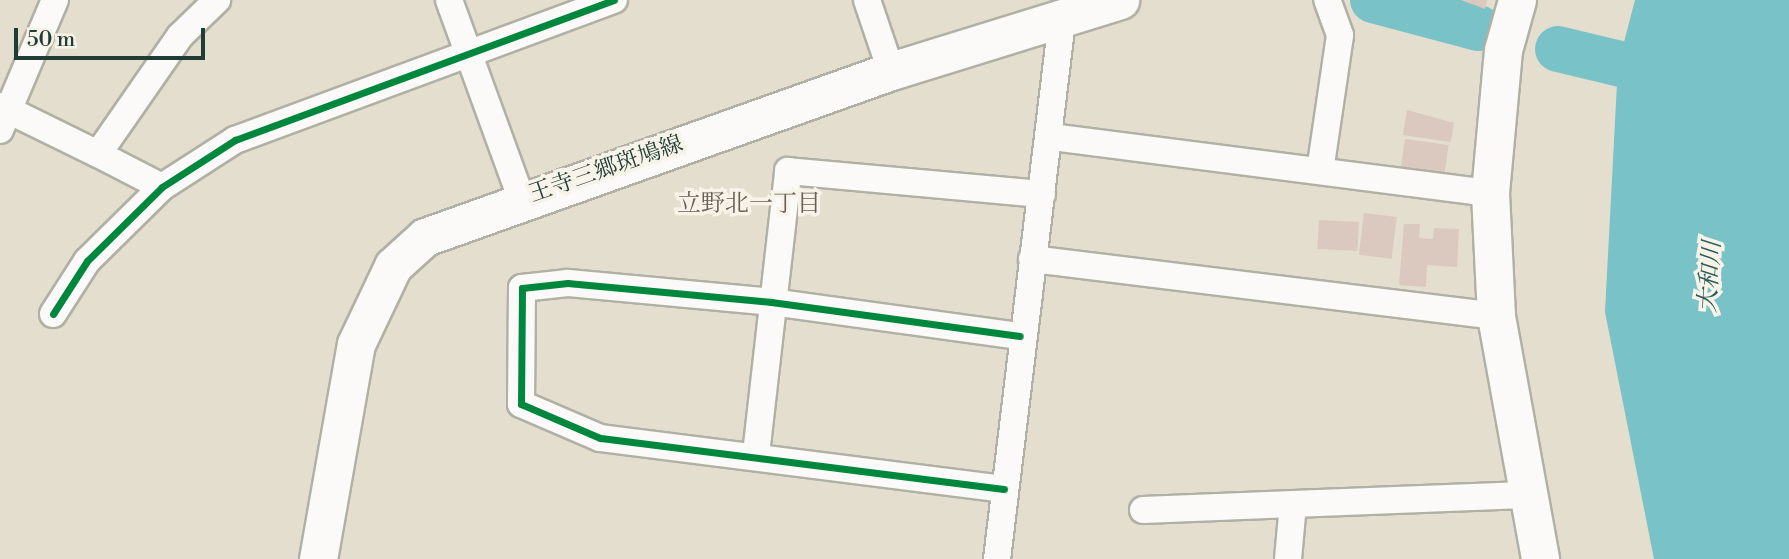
<!DOCTYPE html>
<html>
<head>
<meta charset="utf-8">
<style>
  body { margin:0 }
  #map { position:relative; width:1789px; height:559px; overflow:hidden; background:#e3decd; font-family:"Libre Bodoni","Noto Serif JP",serif }
  div>[style] { position:absolute }
  .water>* { inset:0; background:#79c3c8 }
  .river>* { height:46px; margin:-23px; padding:0 23px; transform-origin:23px; border-radius:23px; background:#79c3c8 }
  .building>* { inset:0; background:#dbc9bf; transform-origin:0 0 }
  .roads { filter:drop-shadow(2px 0 #b0b0a4) drop-shadow(-2px 0 #b0b0a4) drop-shadow(0 2px #b0b0a4) drop-shadow(0 -2px #b0b0a4) }
  .street>* { height:26px; margin:-13px; padding:0 13px; transform-origin:13px; border-radius:13px; background:#fbfaf8 }
  .secondary>* { height:37px; margin:-18.5px; padding:0 18.5px; transform-origin:18.5px; border-radius:18.5px; background:#fbfaf8 }
  .cycleway>* { height:7px; margin:-3.5px; padding:0 3.5px; transform-origin:3.5px; border-radius:3.5px; background:#00873e }
  span { translate:-50% -50%; white-space:nowrap; text-align:center; line-height:1.15; -webkit-text-stroke:7px #f7f3e8; paint-order:stroke }
  .street-label { font-size:23px; color:#1f3d34 }
  .neighbourhood-label { font-size:24px; color:#695f56 }
  .water-label { font-size:24px; color:#2a5c58; font-style:italic }
  .scale { position:absolute; left:14px; top:28px; width:191px; height:32px; box-sizing:border-box; border:4px solid #1f3d34; border-top:0; padding-left:9px; font-size:21px; line-height:24px; white-space:nowrap; color:#1f3d34; -webkit-text-stroke:5px #f7f3e8; paint-order:stroke }
</style>
</head>
<body>
<div id="map">
  <div class="water">
    <div style="clip-path:polygon(1635px 0,1789px 0,1789px 559px,1654px 559px,1605px 312px,1618px 65px)"></div>
  </div>
  <div class="river">
    <div style="left:1373px;top:0;width:109px;rotate:14.9deg"></div>
    <div style="left:1558px;top:49px;width:124px;rotate:13.5deg"></div>
  </div>
  <div class="building">
    <div style="clip-path:polygon(1461px 0,1487px 0,1485px 9px)"></div>
    <div style="clip-path:polygon(1407px 110px,1454px 123px,1451px 142px,1403px 135px)"></div>
    <div style="left:1405px;top:139px;width:44px;height:28px;rotate:8deg"></div>
    <div style="left:1364px;top:213px;width:33px;height:42px;rotate:7deg"></div>
    <div style="left:1319px;top:220px;width:40px;height:29px;rotate:3deg"></div>
    <div style="clip-path:polygon(1404px 224px,1420px 224px,1419px 238px,1433px 239px,1434px 228px,1459px 229px,1457px 267px,1427px 265px,1426px 287px,1399px 285px)"></div>
  </div>
  <div class="roads">
    <div class="street">
      <div style="left:449px;top:0;width:211px;rotate:70deg"></div>
      <div style="left:867px;top:0;width:75px;rotate:71.3deg"></div>
      <div style="left:0;top:106px;width:109px;rotate:26.1deg"></div>
      <div style="left:98px;top:154px;width:144px;rotate:-55.2deg"></div>
      <div style="left:180px;top:36px;width:52px;rotate:-44.2deg"></div>
      <div style="left:0;top:130px;width:141px;rotate:-67.1deg"></div>
      <div style="left:1052px;top:137px;width:442px;rotate:7.3deg"></div>
      <div style="left:98px;top:154px;width:72px;rotate:27.3deg"></div>
      <div style="left:1320px;top:171px;width:137px;rotate:-81.6deg"></div>
      <div style="left:1340px;top:35px;width:37px;rotate:-110deg"></div>
      <div style="left:1032px;top:259px;width:467px;rotate:7deg"></div>
      <div style="left:53px;top:314px;width:63px;rotate:-57.3deg"></div>
      <div style="left:87px;top:261px;width:105px;rotate:-44.6deg"></div>
      <div style="left:162px;top:187px;width:87px;rotate:-32.8deg"></div>
      <div style="left:235px;top:140px;width:404px;rotate:-20.3deg"></div>
      <div style="left:756px;top:454px;width:285px;rotate:-83.5deg"></div>
      <div style="left:788px;top:171px;width:255px;rotate:5.2deg"></div>
      <div style="left:1004px;top:489px;width:407px;rotate:-172.8deg"></div>
      <div style="left:600px;top:438px;width:86px;rotate:-156.7deg"></div>
      <div style="left:521px;top:404px;width:116px;rotate:-89.5deg"></div>
      <div style="left:522px;top:288px;width:46px;rotate:-6.2deg"></div>
      <div style="left:568px;top:283px;width:204px;rotate:5.3deg"></div>
      <div style="left:771px;top:302px;width:251px;rotate:7.8deg"></div>
      <div style="left:1143px;top:510px;width:150px;rotate:-2.3deg"></div>
      <div style="left:997px;top:559px;width:543px;rotate:-83.12deg"></div>
      <div style="left:1288px;top:559px;width:55px;rotate:-84.8deg"></div>
      <div style="left:1293px;top:504px;width:232px;rotate:-2.2deg"></div>
    </div>
    <div class="secondary">
      <div style="left:1517px;top:0;width:52px;rotate:105.6deg"></div>
      <div style="left:1503px;top:50px;width:144px;rotate:95.2deg"></div>
      <div style="left:1490px;top:193px;width:123px;rotate:87.2deg"></div>
      <div style="left:1496px;top:316px;width:247px;rotate:79.7deg"></div>
      <div style="left:318px;top:559px;width:218px;rotate:-80deg"></div>
      <div style="left:356px;top:344px;width:86px;rotate:-64.6deg"></div>
      <div style="left:393px;top:266px;width:43px;rotate:-42.2deg"></div>
      <div style="left:425px;top:237px;width:495px;rotate:-19.6deg"></div>
      <div style="left:891px;top:71px;width:240px;rotate:-17.2deg"></div>
    </div>
  </div>
  <div class="cycleway">
    <div style="left:53px;top:314px;width:63px;rotate:-57.3deg"></div>
    <div style="left:87px;top:261px;width:105px;rotate:-44.6deg"></div>
    <div style="left:162px;top:187px;width:87px;rotate:-32.8deg"></div>
    <div style="left:235px;top:140px;width:404px;rotate:-20.3deg"></div>
    <div style="left:1004px;top:489px;width:407px;rotate:-172.8deg"></div>
    <div style="left:600px;top:438px;width:86px;rotate:-156.7deg"></div>
    <div style="left:521px;top:404px;width:116px;rotate:-89.5deg"></div>
    <div style="left:522px;top:288px;width:46px;rotate:-6.2deg"></div>
    <div style="left:568px;top:283px;width:204px;rotate:5.3deg"></div>
    <div style="left:771px;top:302px;width:251px;rotate:7.8deg"></div>
  </div>
  <div class="street-label">
    <span style="left:606px;top:169px;rotate:-19deg">王寺三郷斑鳩線</span>
  </div>
  <div class="neighbourhood-label">
    <span style="left:749px;top:205px">立野北一丁目</span>
  </div>
  <div class="water-label">
    <span style="left:1711px;top:277px;rotate:-86deg">大和川</span>
  </div>
  <div class="scale">50 m</div>
</div>
</body>
</html>
